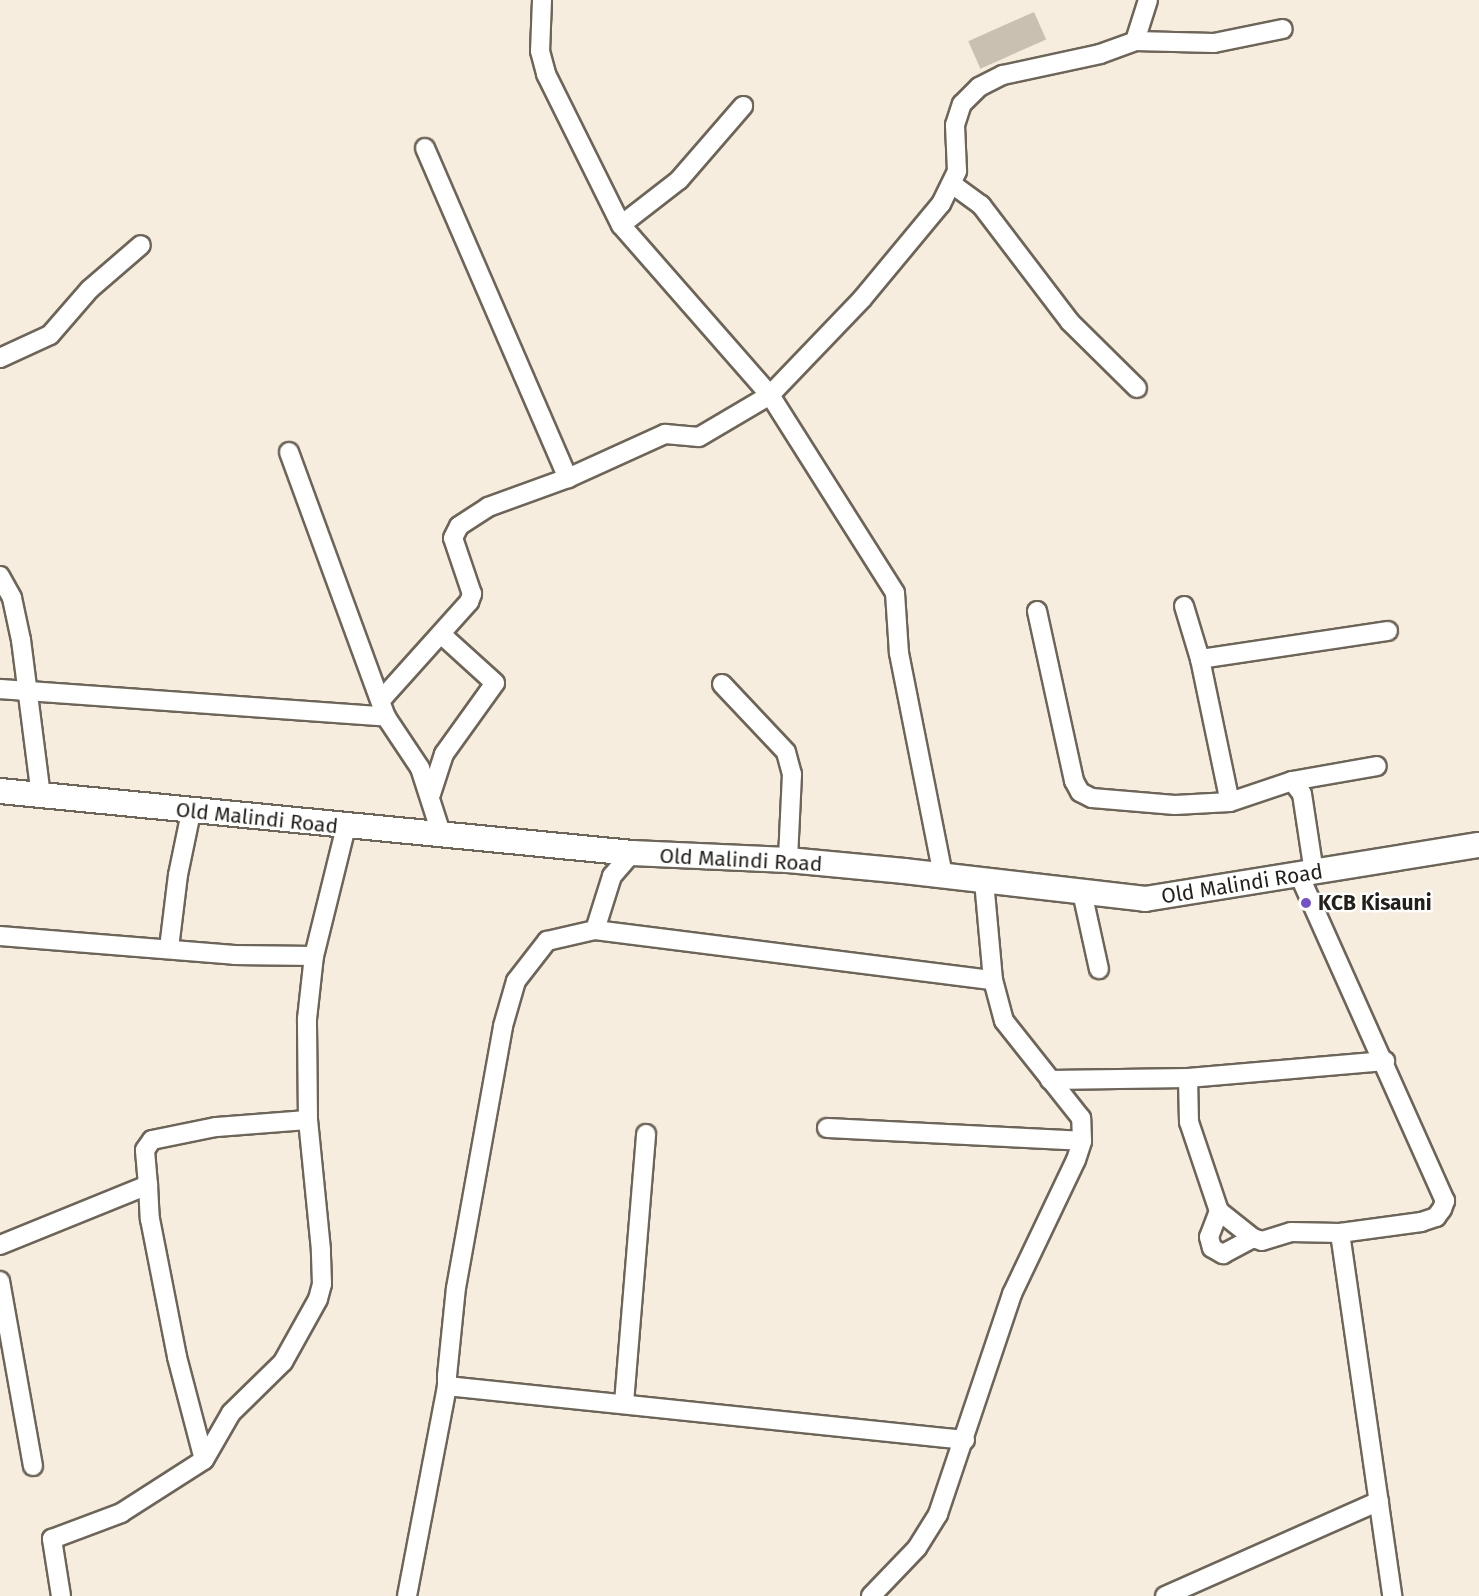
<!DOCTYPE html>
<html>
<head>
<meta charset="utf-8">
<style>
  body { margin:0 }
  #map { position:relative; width:1479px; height:1596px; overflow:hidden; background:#f6edde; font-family:"Fira Sans",sans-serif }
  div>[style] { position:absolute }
  .building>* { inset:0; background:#c9c0b2; transform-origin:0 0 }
  .roads { filter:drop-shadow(2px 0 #6d6558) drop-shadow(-2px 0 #6d6558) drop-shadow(0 2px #6d6558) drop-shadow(0 -2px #6d6558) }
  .minor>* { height:18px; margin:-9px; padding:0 9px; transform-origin:9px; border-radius:9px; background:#fff }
  .secondary>* { height:24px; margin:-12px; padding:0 12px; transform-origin:12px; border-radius:12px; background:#fff }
  .dots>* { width:16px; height:16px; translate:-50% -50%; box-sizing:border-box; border:3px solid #fff; border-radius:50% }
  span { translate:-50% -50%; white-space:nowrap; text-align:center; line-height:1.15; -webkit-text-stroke:4.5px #fff; paint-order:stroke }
  .street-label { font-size:21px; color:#231f1a }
  .poi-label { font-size:21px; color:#231f1a; font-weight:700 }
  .left { translate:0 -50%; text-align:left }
</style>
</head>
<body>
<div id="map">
  <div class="building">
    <div style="left:1034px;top:12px;width:30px;height:72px;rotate:66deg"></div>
  </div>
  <div class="roads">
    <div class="minor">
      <div style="left:542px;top:0;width:51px;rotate:92.2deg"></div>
      <div style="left:540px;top:51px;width:24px;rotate:75deg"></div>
      <div style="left:546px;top:74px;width:169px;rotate:63.6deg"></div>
      <div style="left:621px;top:225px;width:226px;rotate:48.8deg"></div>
      <div style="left:770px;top:395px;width:234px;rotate:57.7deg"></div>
      <div style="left:895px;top:593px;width:60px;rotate:86.2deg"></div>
      <div style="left:899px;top:653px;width:227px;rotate:78.8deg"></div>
      <div style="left:1135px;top:41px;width:79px;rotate:1.5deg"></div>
      <div style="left:1214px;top:43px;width:70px;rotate:-11.5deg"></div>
      <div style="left:425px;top:148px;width:360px;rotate:66.6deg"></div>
      <div style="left:952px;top:184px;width:36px;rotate:36deg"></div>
      <div style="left:981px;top:205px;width:147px;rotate:52.7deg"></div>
      <div style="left:1070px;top:322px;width:94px;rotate:44.6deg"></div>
      <div style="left:621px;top:225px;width:73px;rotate:-37.8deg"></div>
      <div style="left:679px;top:180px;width:98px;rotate:-49.1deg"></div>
      <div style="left:0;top:358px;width:55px;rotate:-24.7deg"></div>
      <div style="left:50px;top:335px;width:61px;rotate:-49deg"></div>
      <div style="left:90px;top:289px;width:67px;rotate:-40.8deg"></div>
      <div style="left:289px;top:452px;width:282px;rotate:69.9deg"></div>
      <div style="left:386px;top:717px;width:61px;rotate:56.3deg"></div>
      <div style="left:420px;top:768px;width:68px;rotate:72.1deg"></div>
      <div style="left:0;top:576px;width:25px;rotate:61deg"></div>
      <div style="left:12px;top:598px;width:43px;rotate:77.9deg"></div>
      <div style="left:21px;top:640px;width:157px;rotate:82.7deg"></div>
      <div style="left:1184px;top:606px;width:55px;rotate:73.2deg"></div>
      <div style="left:1200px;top:659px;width:146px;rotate:78.2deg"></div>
      <div style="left:1037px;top:611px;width:174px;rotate:77.7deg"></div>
      <div style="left:1074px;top:781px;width:13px;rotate:61deg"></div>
      <div style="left:1080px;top:792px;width:13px;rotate:27deg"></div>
      <div style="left:1092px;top:798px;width:83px;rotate:4.8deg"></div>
      <div style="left:1175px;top:805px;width:55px;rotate:-3.1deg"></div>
      <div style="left:1230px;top:802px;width:65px;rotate:-18.7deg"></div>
      <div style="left:1292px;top:781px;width:16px;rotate:52deg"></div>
      <div style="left:1302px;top:794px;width:79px;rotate:81.3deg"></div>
      <div style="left:1200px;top:659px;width:190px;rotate:-8.5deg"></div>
      <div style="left:722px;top:684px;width:93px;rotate:46.7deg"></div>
      <div style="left:786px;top:752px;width:23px;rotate:75deg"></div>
      <div style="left:792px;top:774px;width:86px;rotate:92.7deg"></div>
      <div style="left:0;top:689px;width:387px;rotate:4.1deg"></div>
      <div style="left:381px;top:700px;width:132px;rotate:-48.1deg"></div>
      <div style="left:469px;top:602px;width:9px;rotate:-69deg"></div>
      <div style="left:472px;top:594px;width:59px;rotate:-108.7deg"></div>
      <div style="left:453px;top:538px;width:13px;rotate:-63deg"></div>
      <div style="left:459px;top:526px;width:35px;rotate:-33deg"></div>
      <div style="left:488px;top:507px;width:85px;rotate:-19.9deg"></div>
      <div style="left:568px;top:478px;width:107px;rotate:-24.4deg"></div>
      <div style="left:665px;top:434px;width:34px;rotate:5deg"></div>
      <div style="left:699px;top:437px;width:82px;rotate:-30.6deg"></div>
      <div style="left:770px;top:395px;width:133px;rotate:-46.2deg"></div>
      <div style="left:862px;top:299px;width:124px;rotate:-50.3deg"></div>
      <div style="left:941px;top:204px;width:37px;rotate:-64deg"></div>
      <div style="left:957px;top:171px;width:46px;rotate:-92.5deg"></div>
      <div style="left:955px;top:125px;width:22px;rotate:-72deg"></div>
      <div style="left:962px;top:104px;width:24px;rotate:-45deg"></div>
      <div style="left:979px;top:87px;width:27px;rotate:-27deg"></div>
      <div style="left:1003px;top:75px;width:99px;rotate:-12.2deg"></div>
      <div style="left:1100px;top:54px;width:37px;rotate:-20deg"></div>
      <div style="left:1135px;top:41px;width:43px;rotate:-72.4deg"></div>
      <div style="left:1292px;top:781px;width:86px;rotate:-10deg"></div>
      <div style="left:431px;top:794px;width:42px;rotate:-72deg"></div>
      <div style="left:444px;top:754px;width:87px;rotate:-54.3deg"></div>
      <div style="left:495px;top:683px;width:72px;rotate:-137.8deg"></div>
      <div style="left:1082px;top:892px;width:79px;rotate:77.6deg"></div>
      <div style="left:595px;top:930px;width:57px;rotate:-72.5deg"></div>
      <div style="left:612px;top:876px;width:30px;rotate:-49deg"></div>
      <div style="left:0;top:936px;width:235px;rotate:4.6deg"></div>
      <div style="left:234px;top:955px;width:80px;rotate:0.7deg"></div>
      <div style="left:169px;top:948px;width:74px;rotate:-83deg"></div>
      <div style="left:178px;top:875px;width:64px;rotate:-78.3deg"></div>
      <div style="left:1188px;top:1078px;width:44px;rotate:88.7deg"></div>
      <div style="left:1189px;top:1122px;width:94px;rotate:71.4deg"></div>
      <div style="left:1219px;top:1211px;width:43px;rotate:38.5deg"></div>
      <div style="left:1253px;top:1238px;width:9px;rotate:18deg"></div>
      <div style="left:1262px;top:1241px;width:30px;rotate:-17deg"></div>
      <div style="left:1291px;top:1232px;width:49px;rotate:1.2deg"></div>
      <div style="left:1340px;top:1233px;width:82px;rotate:-7.7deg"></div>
      <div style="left:1421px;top:1222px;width:16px;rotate:-18deg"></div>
      <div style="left:1436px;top:1217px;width:10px;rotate:-53deg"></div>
      <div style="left:1442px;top:1209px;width:9px;rotate:-69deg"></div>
      <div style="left:1445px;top:1201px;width:357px;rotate:-114.1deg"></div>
      <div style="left:1050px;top:1080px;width:138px;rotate:-0.8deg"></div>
      <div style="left:1188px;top:1078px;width:198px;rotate:-4.9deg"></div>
      <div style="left:827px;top:1128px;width:255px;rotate:2.9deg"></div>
      <div style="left:148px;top:1185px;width:34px;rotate:87deg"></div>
      <div style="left:150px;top:1219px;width:141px;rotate:78.9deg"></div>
      <div style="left:177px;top:1357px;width:106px;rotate:75.3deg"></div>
      <div style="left:1219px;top:1211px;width:28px;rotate:111deg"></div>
      <div style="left:1209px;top:1237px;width:11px;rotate:75deg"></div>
      <div style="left:1212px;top:1248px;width:13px;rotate:29deg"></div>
      <div style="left:1223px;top:1254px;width:34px;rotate:-28deg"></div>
      <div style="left:1340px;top:1233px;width:367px;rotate:81.8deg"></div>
      <div style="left:0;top:1245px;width:160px;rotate:-22.1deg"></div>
      <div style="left:148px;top:1185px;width:35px;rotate:-95deg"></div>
      <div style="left:145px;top:1150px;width:12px;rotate:-55deg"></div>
      <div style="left:152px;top:1140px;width:65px;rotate:-11.5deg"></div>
      <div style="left:216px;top:1127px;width:92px;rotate:-4.4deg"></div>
      <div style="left:0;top:1281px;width:188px;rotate:79.9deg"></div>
      <div style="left:624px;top:1403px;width:270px;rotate:-85.3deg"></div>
      <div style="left:965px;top:1440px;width:521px;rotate:-174.05deg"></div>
      <div style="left:447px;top:1386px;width:10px;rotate:-90deg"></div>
      <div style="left:447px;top:1376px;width:88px;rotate:-84.2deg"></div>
      <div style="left:456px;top:1288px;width:266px;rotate:-79.8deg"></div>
      <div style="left:503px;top:1026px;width:47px;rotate:-73.9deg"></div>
      <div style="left:516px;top:981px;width:51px;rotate:-52.2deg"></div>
      <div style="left:547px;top:941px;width:49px;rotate:-12.9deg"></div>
      <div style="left:595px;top:930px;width:401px;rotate:7.2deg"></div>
      <div style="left:61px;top:1596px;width:58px;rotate:-99deg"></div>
      <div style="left:52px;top:1539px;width:74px;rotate:-20.6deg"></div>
      <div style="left:121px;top:1513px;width:98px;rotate:-32.6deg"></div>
      <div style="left:204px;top:1460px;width:54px;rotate:-60.1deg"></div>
      <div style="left:231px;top:1413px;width:73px;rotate:-44.4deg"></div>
      <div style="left:283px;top:1362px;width:72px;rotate:-60.9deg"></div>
      <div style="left:318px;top:1299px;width:16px;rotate:-75deg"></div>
      <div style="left:322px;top:1284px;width:34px;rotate:-92deg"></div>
      <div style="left:321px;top:1250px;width:131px;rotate:-95.7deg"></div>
      <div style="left:308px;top:1120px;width:101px;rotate:-90.6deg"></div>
      <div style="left:307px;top:1019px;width:63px;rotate:-83.7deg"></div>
      <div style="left:314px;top:956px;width:133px;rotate:-76.1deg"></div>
      <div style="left:407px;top:1596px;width:214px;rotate:-79.2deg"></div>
      <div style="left:871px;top:1596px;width:66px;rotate:-46.2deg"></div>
      <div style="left:917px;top:1548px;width:40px;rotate:-58deg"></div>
      <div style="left:938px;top:1514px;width:232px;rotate:-71.4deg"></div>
      <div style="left:1012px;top:1294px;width:148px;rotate:-64.5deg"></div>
      <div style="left:1076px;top:1160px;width:20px;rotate:-72deg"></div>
      <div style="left:1082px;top:1141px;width:23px;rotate:-92deg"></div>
      <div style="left:1081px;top:1118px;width:124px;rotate:-128.4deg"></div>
      <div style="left:1004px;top:1021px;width:42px;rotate:-105deg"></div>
      <div style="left:993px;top:980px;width:98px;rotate:-95.2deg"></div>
      <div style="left:1165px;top:1596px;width:234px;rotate:-23.9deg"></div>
    </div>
    <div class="secondary">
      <div style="left:0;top:791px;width:635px;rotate:5.6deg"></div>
      <div style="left:632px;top:853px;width:156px;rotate:2.6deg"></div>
      <div style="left:788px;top:860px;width:117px;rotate:5.4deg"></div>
      <div style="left:904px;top:871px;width:243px;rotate:6.6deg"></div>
      <div style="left:1145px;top:899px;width:338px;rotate:-9.2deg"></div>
    </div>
  </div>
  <div class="dots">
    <div style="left:1306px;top:903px;background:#7551ca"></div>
  </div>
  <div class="street-label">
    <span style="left:257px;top:818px;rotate:6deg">Old Malindi Road</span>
    <span style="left:741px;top:860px;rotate:3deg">Old Malindi Road</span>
    <span style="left:1242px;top:884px;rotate:-9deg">Old Malindi Road</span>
  </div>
  <div class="poi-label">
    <span class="left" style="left:1318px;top:903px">KCB Kisauni</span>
  </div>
</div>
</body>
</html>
